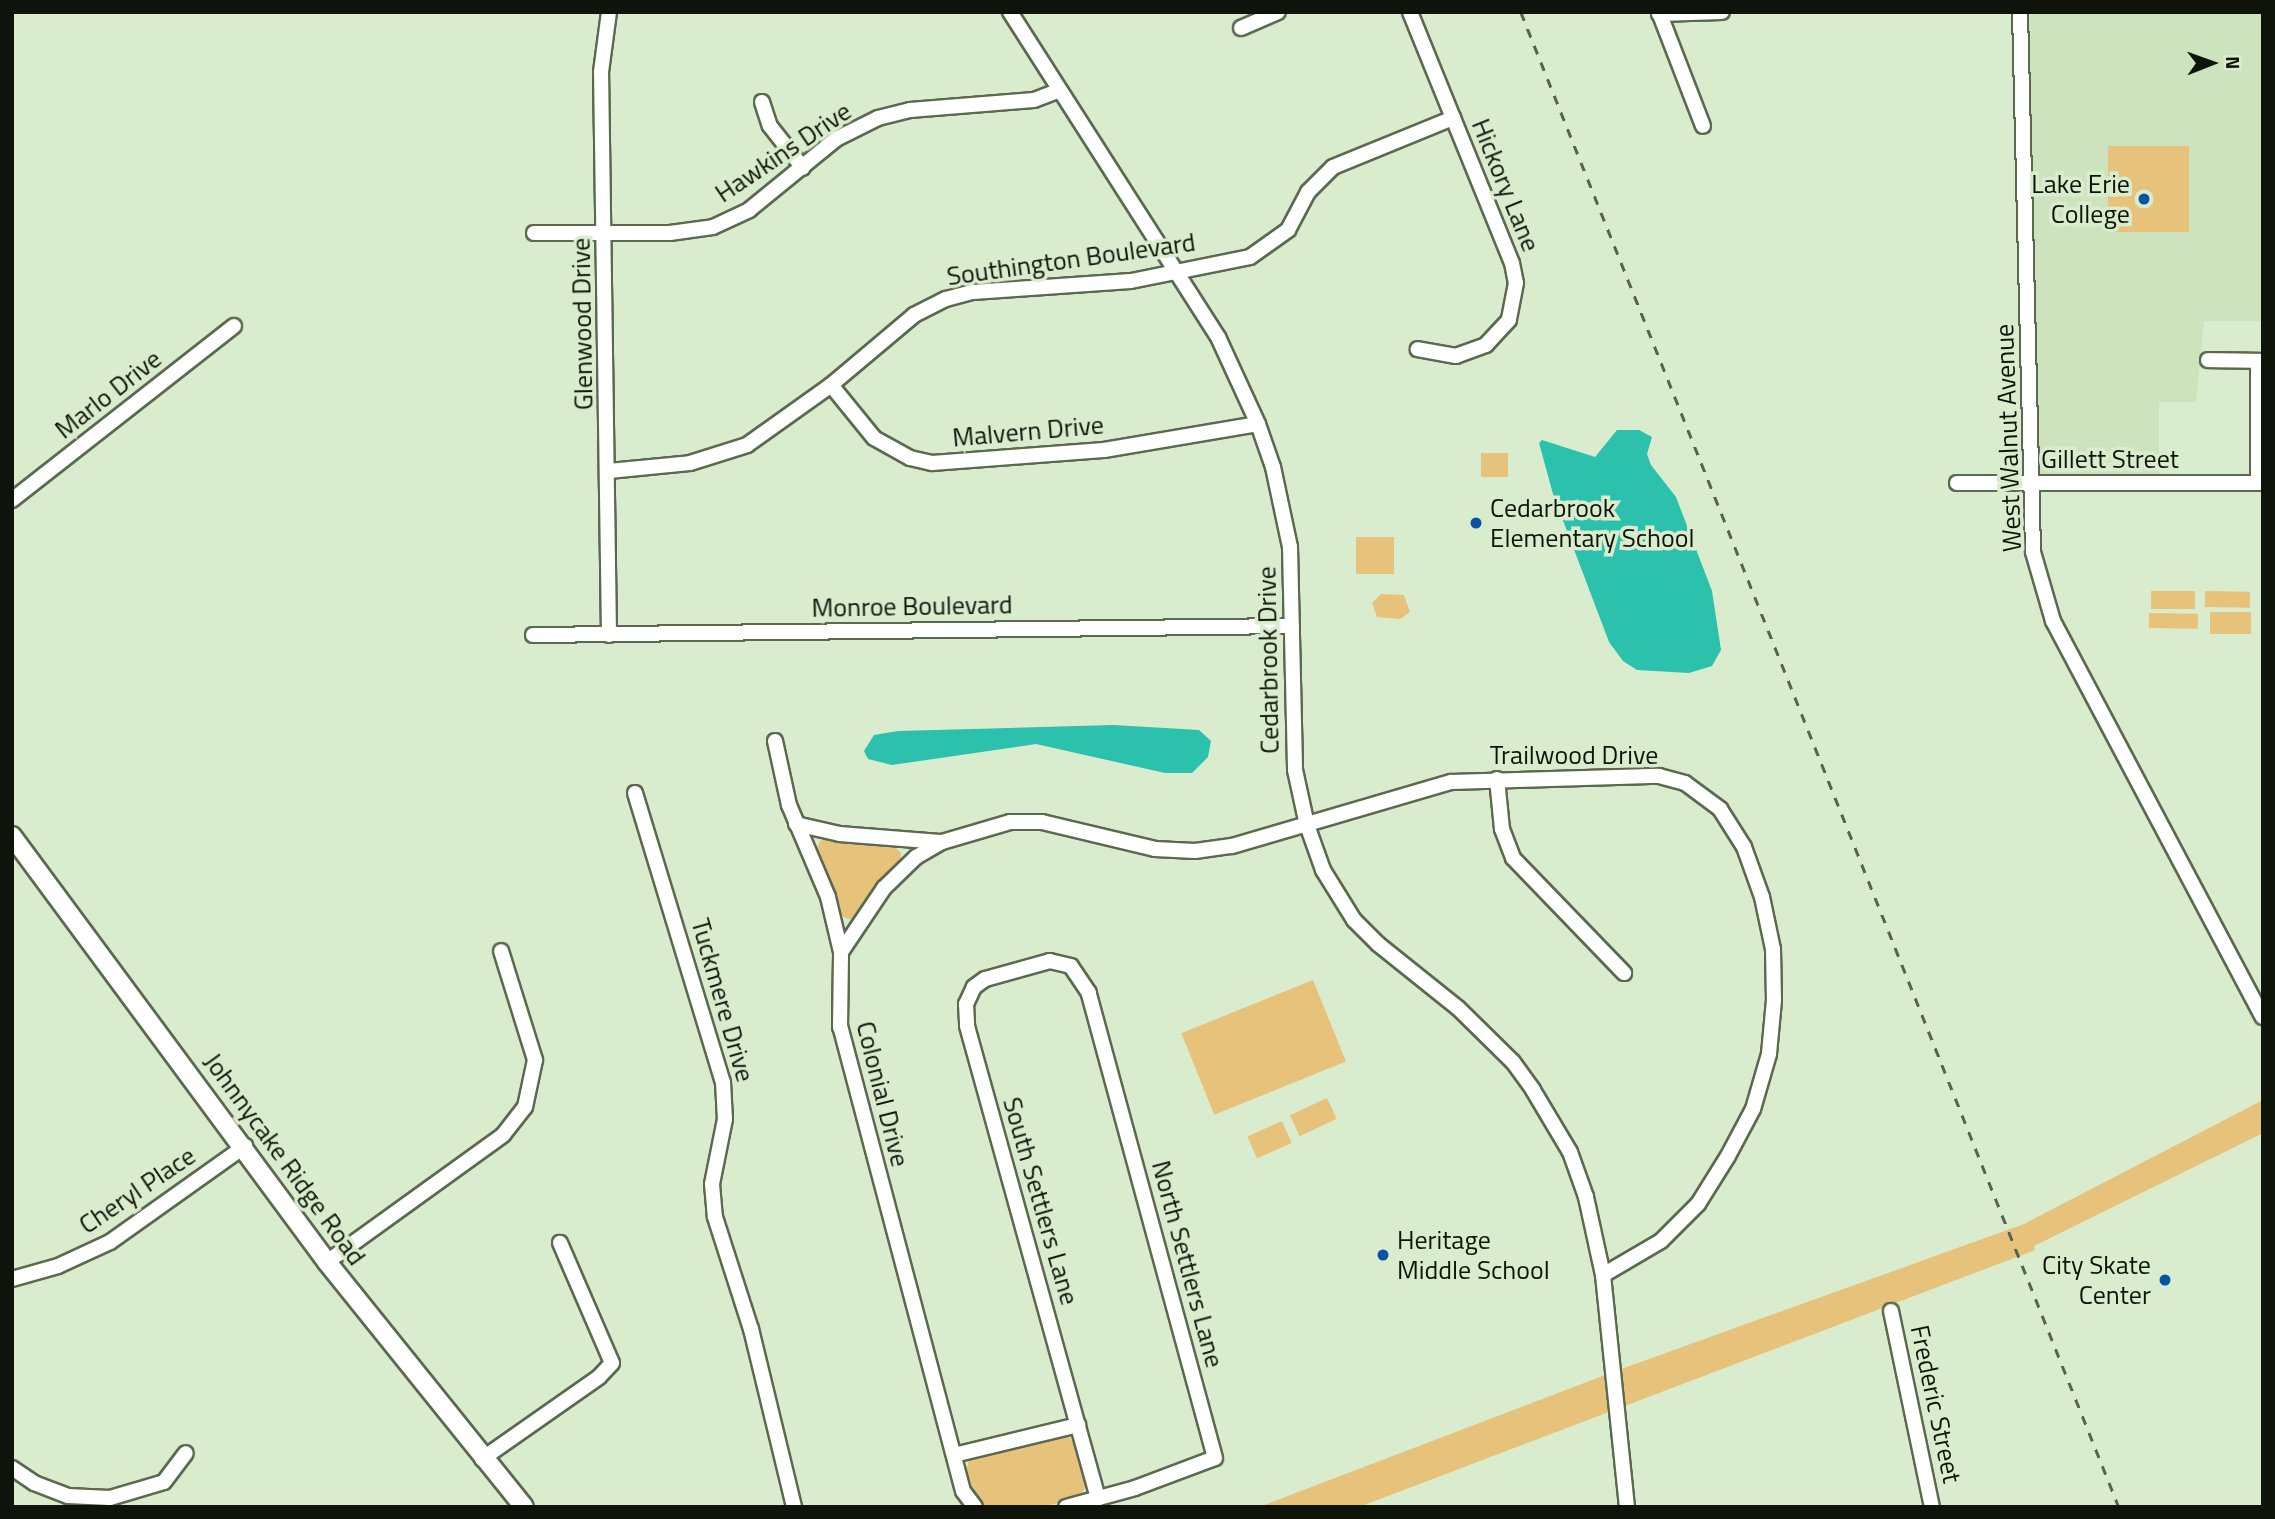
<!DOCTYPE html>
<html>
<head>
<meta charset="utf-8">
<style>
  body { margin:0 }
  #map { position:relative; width:2275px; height:1519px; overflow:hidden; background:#daecce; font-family:"Titillium Web",sans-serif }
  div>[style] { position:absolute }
  .built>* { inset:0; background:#cde3be }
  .green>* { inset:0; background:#e7c27b; transform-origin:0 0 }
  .water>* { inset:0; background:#2cc1ad }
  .roads { filter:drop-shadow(2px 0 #5a694f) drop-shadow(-2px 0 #5a694f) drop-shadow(0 2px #5a694f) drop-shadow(0 -2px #5a694f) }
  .minor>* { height:14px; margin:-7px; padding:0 7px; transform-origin:7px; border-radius:7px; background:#fff }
  .major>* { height:18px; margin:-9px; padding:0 9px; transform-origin:9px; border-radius:9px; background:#fff }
  .rail>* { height:2.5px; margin-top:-1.25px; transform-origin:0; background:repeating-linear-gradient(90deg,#586250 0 9px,transparent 0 18px) }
  .dots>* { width:19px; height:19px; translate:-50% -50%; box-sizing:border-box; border:4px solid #daecce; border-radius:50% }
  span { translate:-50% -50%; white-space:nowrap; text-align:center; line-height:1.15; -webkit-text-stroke:7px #daecce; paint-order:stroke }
  .street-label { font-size:26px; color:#0e1409 }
  .poi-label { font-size:26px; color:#0e1409 }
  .right { translate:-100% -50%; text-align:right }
  .left { translate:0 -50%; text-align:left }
  .frame { position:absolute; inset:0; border:14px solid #0e1409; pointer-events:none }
  .north { position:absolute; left:2177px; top:28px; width:70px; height:70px; -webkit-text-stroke:5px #daecce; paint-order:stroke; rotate:89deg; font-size:19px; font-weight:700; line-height:28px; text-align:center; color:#0e1409 }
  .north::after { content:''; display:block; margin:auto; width:24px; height:32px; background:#0e1409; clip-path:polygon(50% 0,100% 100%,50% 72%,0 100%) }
</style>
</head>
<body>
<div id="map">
  <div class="built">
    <div style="clip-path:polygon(2020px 12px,2263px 12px,2263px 321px,2204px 321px,2196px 402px,2159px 402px,2159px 483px,2032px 484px)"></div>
  </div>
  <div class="green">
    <div style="left:2108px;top:146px;width:81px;height:86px"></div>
    <div style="left:1481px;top:453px;width:27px;height:24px"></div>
    <div style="left:1356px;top:537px;width:38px;height:37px"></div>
    <div style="left:2151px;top:591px;width:44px;height:18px"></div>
    <div style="left:2205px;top:591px;width:45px;height:16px;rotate:1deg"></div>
    <div style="clip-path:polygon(1381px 594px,1404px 595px,1410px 612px,1400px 619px,1377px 617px,1372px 603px)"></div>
    <div style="left:2210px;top:612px;width:41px;height:22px"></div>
    <div style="left:2149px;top:613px;width:49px;height:15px;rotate:1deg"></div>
    <div style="clip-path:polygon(827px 837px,894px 846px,901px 853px,900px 863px,852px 920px,838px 915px,817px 851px,819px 842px)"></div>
    <div style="left:1313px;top:980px;width:88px;height:142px;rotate:68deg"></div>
    <div style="left:1327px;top:1098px;width:23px;height:41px;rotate:65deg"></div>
    <div style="clip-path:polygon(2263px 1100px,2263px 1133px,2034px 1246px,2035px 1250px,1359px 1507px,1259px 1507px,1613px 1372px,2024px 1224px)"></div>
    <div style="left:1282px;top:1121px;width:24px;height:38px;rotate:66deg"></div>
    <div style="clip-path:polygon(1068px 1436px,1075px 1444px,1087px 1486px,1079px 1497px,1043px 1507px,984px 1507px,970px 1490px,965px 1474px,969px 1460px)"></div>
  </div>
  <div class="water">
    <div style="clip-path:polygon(1617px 430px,1639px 430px,1652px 437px,1647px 454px,1651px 465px,1676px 497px,1712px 591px,1721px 650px,1712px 666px,1689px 673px,1637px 670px,1623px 661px,1609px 642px,1553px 494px,1539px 443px,1542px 440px,1595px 457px)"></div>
    <div style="clip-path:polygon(1113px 725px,1199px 730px,1211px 741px,1208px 757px,1192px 773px,1165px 773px,1036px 744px,892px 765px,868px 759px,864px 751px,874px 735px,898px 731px)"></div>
  </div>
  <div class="roads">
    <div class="minor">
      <div style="left:1010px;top:12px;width:386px;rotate:57.4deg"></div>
      <div style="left:1218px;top:337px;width:96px;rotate:65.3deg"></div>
      <div style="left:1258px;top:424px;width:46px;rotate:70.8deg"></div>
      <div style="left:1273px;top:467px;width:82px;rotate:78deg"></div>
      <div style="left:1290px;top:547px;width:223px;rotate:88.7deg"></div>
      <div style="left:1295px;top:770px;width:56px;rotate:77.7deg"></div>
      <div style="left:1307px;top:825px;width:48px;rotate:70.4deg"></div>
      <div style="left:1323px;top:870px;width:59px;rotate:58.2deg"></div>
      <div style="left:1354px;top:920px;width:34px;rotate:45deg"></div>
      <div style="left:1378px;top:944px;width:102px;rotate:38.7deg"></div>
      <div style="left:1458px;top:1008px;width:77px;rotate:44.5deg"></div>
      <div style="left:1513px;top:1062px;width:34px;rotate:54deg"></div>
      <div style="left:1533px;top:1090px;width:72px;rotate:59.2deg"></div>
      <div style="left:1570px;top:1152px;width:48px;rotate:70.4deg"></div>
      <div style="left:1586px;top:1197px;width:80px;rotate:77.7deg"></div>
      <div style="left:1410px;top:12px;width:271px;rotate:67.9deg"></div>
      <div style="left:1512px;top:263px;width:20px;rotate:79deg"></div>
      <div style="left:1516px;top:283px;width:38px;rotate:101deg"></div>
      <div style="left:1509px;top:320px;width:34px;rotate:133deg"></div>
      <div style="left:1486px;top:345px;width:32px;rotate:160deg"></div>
      <div style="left:1456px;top:356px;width:39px;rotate:-170deg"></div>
      <div style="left:1659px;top:12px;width:122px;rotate:68.9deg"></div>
      <div style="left:2020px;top:12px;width:540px;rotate:88.62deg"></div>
      <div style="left:2033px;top:552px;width:72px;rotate:73.8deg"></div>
      <div style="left:2053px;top:621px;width:448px;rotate:62.1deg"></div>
      <div style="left:1659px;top:14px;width:63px;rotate:-1.8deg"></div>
      <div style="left:1241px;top:28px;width:40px;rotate:-23.4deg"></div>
      <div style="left:762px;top:102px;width:25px;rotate:72deg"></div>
      <div style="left:770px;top:126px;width:53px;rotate:51.8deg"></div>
      <div style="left:534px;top:233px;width:136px"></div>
      <div style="left:670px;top:233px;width:43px;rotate:-7.9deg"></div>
      <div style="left:713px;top:227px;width:40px;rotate:-25deg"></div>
      <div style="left:749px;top:210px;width:112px;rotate:-39.2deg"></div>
      <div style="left:836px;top:139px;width:47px;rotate:-26.6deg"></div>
      <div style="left:878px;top:118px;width:33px;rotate:-14deg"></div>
      <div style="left:910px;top:110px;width:124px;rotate:-4.6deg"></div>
      <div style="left:1034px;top:100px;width:26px;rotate:-21deg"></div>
      <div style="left:2208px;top:360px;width:55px;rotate:1deg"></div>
      <div style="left:831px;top:385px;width:68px;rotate:50.9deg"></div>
      <div style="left:874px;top:438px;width:41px;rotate:29.1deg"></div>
      <div style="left:910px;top:458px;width:23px;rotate:13deg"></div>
      <div style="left:932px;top:463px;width:172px;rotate:-4.3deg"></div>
      <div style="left:1104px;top:450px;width:156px;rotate:-9.6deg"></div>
      <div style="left:609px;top:471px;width:81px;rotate:-5.6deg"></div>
      <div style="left:690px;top:463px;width:60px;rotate:-17.5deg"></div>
      <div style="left:747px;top:445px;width:103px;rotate:-35.5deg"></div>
      <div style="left:831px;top:385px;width:109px;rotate:-40.1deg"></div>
      <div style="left:914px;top:315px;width:36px;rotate:-27deg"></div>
      <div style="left:946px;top:299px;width:28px;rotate:-15deg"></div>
      <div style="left:973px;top:292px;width:158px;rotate:-4deg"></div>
      <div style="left:1131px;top:281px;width:121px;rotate:-11.4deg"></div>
      <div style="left:1250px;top:257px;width:47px;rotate:-35.4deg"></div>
      <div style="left:1288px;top:230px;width:43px;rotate:-62.2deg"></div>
      <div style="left:1308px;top:192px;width:35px;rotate:-45deg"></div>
      <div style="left:1333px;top:167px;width:130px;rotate:-22.2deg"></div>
      <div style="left:1957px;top:483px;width:306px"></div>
      <div style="left:2258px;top:483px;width:122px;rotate:-90deg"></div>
      <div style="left:12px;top:500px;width:282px;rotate:-38.1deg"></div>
      <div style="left:533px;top:635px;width:759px;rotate:-0.68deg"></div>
      <div style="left:609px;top:635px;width:563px;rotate:-90.81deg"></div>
      <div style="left:601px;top:72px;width:61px;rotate:-82.4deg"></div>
      <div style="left:775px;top:741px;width:66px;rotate:77.7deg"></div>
      <div style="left:789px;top:805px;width:100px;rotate:67deg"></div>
      <div style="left:828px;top:897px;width:57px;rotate:76.7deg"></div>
      <div style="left:1497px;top:779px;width:50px;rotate:84.3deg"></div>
      <div style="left:1502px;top:829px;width:31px;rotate:69deg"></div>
      <div style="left:1513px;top:858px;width:160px;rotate:46deg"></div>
      <div style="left:635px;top:793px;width:302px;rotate:73.1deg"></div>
      <div style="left:723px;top:1082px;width:37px;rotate:87deg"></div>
      <div style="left:725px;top:1119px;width:66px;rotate:101.3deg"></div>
      <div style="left:712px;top:1184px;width:33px;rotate:85deg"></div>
      <div style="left:715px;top:1217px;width:118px;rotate:72.2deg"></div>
      <div style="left:751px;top:1329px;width:183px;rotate:76.4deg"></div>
      <div style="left:796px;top:824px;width:45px;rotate:12.8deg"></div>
      <div style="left:840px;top:834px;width:100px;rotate:4.6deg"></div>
      <div style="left:327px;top:1262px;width:217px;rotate:-35.8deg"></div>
      <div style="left:503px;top:1135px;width:36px;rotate:-52deg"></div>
      <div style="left:525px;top:1107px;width:48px;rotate:-78deg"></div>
      <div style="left:535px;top:1060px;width:114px;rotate:-107.3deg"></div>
      <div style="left:12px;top:1279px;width:48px;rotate:-15.8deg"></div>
      <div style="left:58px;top:1266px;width:57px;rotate:-24.8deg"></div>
      <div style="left:110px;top:1242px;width:166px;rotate:-35.4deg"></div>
      <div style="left:1891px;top:1311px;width:200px;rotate:78.2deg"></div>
      <div style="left:954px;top:1455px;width:128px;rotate:-13.6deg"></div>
      <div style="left:482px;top:1459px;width:143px;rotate:-35deg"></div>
      <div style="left:599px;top:1377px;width:19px;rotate:-47deg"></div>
      <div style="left:612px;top:1363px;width:131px;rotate:-113.4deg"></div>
      <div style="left:12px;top:1468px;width:27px;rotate:34deg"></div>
      <div style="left:34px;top:1483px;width:36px;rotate:21deg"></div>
      <div style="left:68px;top:1496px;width:42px;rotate:2.7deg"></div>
      <div style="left:110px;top:1498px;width:56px;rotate:-16.5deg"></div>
      <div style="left:164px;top:1482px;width:36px;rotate:-53deg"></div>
      <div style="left:975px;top:1507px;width:20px;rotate:-127deg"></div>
      <div style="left:963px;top:1491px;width:480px;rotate:-104.8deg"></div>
      <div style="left:840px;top:1027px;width:75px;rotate:-89.2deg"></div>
      <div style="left:841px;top:952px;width:77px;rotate:-56.1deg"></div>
      <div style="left:884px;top:888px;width:45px;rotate:-44.1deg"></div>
      <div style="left:916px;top:857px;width:30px;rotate:-30deg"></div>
      <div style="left:942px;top:842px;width:71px;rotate:-16.4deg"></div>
      <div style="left:1010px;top:822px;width:32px"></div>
      <div style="left:1042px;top:822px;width:116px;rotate:13.4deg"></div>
      <div style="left:1155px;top:849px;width:40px;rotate:2.9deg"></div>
      <div style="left:1195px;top:851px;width:37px;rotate:-8deg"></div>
      <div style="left:1232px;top:846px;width:228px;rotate:-16.3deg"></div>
      <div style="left:1451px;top:782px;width:208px;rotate:-1.7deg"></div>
      <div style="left:1659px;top:776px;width:27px;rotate:15deg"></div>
      <div style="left:1685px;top:783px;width:44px;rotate:36.6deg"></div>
      <div style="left:1720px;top:809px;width:45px;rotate:57.7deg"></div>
      <div style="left:1744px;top:847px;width:53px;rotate:70.2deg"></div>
      <div style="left:1762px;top:897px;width:53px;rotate:78.1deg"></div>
      <div style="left:1773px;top:949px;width:51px;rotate:88.9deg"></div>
      <div style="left:1774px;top:1000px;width:54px;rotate:95.3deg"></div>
      <div style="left:1769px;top:1054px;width:57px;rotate:106.2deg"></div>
      <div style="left:1753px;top:1109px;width:53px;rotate:118deg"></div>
      <div style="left:1728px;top:1156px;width:57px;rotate:122deg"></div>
      <div style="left:1698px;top:1204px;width:52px;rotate:135deg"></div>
      <div style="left:1661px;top:1241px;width:67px;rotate:149.6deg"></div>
      <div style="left:1603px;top:1275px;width:233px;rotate:84.1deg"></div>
      <div style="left:1066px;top:1507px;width:72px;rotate:-15.4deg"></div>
      <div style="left:1135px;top:1488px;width:85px;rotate:-20.6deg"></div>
      <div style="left:1215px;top:1458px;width:482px;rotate:-105.2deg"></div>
      <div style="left:1089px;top:993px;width:32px;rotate:-124deg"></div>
      <div style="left:1071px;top:966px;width:22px;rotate:-167deg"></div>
      <div style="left:1050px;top:961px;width:67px;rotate:164.5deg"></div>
      <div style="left:985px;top:979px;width:14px;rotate:144deg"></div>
      <div style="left:974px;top:987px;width:19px;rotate:115deg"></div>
      <div style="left:966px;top:1004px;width:22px;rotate:87deg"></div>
      <div style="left:967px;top:1026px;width:490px;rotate:74.5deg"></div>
    </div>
    <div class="major">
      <div style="left:12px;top:836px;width:530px;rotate:53.52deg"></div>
      <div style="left:327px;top:1262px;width:314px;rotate:51.2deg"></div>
    </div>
  </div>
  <div class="rail">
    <div style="left:1521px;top:12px;width:1610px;rotate:68.2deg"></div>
  </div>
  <div class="dots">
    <div style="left:2144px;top:199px;background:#0654a3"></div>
    <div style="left:1476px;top:523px;background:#0654a3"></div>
    <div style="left:1383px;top:1255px;background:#0654a3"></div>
    <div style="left:2165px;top:1280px;background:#0654a3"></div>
  </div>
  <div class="street-label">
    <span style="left:783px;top:152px;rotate:-34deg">Hawkins Drive</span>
    <span style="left:1506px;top:185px;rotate:68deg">Hickory Lane</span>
    <span style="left:1071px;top:259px;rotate:-8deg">Southington Boulevard</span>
    <span style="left:582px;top:324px;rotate:-91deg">Glenwood Drive</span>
    <span style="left:108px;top:394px;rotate:-38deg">Marlo Drive</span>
    <span style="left:1028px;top:431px;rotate:-5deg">Malvern Drive</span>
    <span style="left:2008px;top:438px;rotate:-92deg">West Walnut Avenue</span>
    <span style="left:2110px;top:459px">Gillett Street</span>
    <span style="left:912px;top:606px;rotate:-1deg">Monroe Boulevard</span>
    <span style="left:1268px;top:660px;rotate:-91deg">Cedarbrook Drive</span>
    <span style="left:1574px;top:755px">Trailwood Drive</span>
    <span style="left:723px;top:1000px;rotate:74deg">Tuckmere Drive</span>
    <span style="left:883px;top:1094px;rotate:76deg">Colonial Drive</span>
    <span style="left:285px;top:1159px;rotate:54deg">Johnnycake Ridge Road</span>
    <span style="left:137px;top:1190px;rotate:-34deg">Cheryl Place</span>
    <span style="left:1041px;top:1201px;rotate:74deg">South Settlers Lane</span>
    <span style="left:1188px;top:1264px;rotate:75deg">North Settlers Lane</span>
    <span style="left:1936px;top:1404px;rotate:78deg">Frederic Street</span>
  </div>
  <div class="poi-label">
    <span class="right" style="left:2130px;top:199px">Lake Erie<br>College</span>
    <span class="left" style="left:1490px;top:523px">Cedarbrook<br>Elementary School</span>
    <span class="left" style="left:1397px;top:1255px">Heritage<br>Middle School</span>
    <span class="right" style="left:2151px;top:1280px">City Skate<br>Center</span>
  </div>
  <div class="frame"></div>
  <div class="north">N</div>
</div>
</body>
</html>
